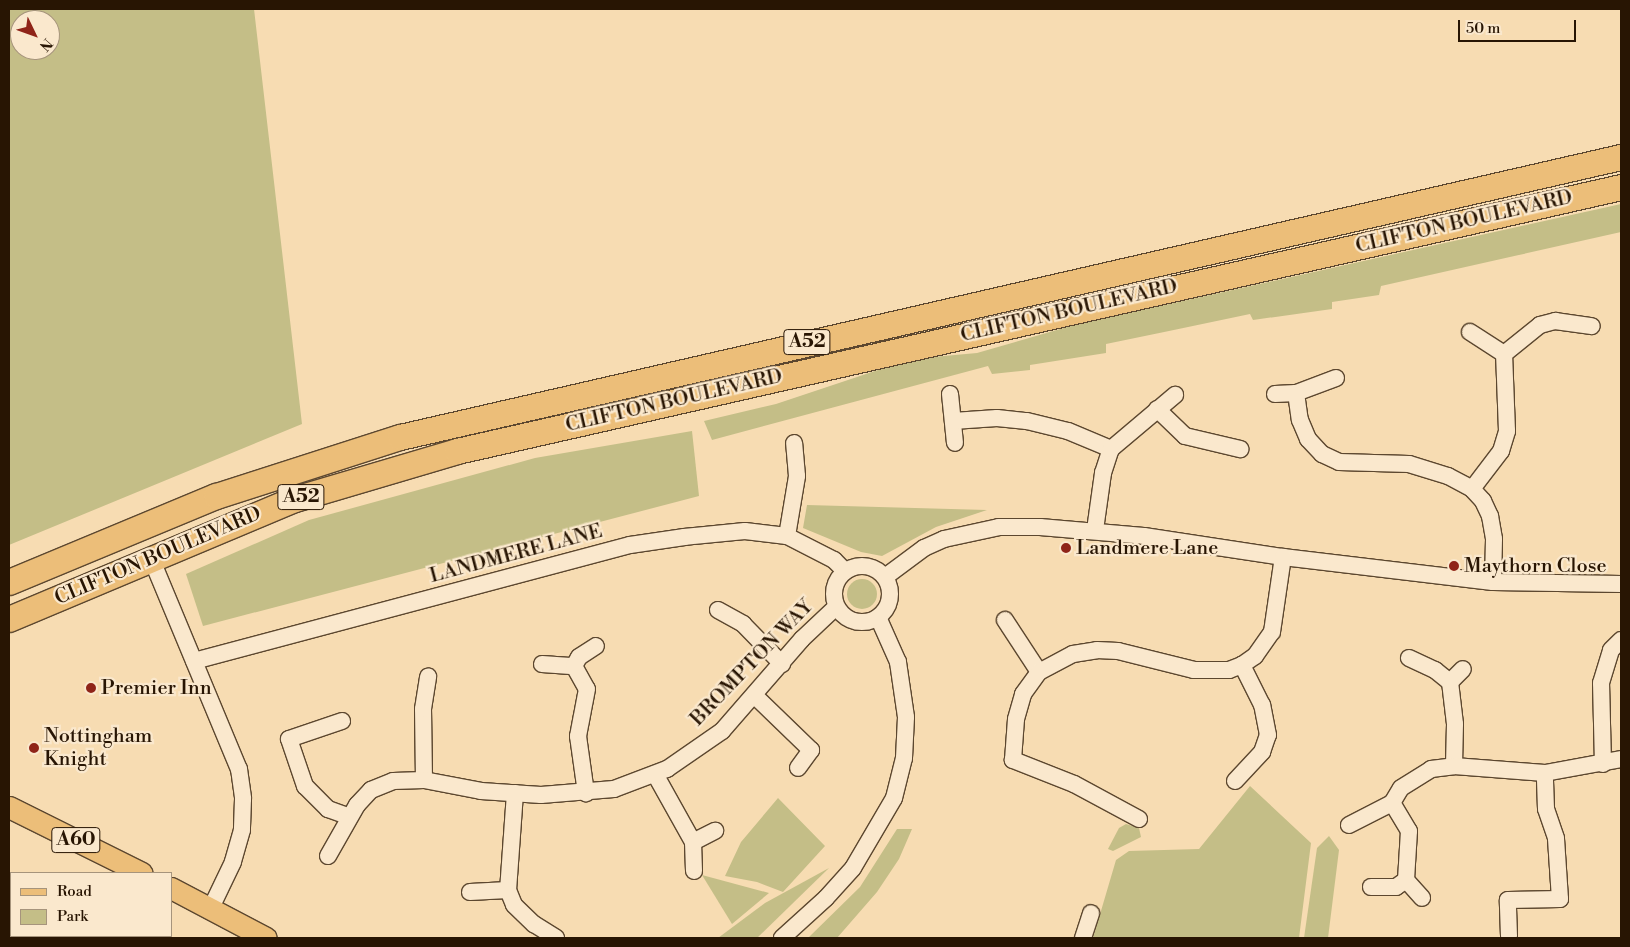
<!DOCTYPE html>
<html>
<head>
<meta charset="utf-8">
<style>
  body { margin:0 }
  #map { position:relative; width:1630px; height:947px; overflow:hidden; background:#f7dcb2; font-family:"Libre Bodoni",serif }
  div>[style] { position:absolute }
  .green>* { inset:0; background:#c4be87 }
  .round { border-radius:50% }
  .roads { filter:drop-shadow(1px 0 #5c472f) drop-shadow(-1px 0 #5c472f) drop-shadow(0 1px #5c472f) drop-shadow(0 -1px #5c472f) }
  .minor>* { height:16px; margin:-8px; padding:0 8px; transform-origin:8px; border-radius:8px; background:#fae8cd }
  .minor>.ring { margin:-8px; padding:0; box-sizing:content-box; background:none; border:16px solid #fae8cd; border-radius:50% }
  .major>* { height:21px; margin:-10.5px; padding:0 10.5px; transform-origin:10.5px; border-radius:10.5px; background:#ecbe79 }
  .highway>* { height:25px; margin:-12.5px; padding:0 12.5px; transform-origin:12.5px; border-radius:12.5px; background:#ecbe79 }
  .dots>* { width:14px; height:14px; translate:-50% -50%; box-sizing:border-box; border:2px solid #fae8cd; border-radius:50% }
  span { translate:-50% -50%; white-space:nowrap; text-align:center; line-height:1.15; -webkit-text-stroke:4.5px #fae8cd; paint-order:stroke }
  .shield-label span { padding:1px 4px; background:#fae8cd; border:1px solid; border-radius:4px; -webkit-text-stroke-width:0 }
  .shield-label { font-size:19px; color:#281503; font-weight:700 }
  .street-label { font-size:20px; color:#281503 }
  .poi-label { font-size:20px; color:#281503 }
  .left { translate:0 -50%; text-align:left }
  .frame { position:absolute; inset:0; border:10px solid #281503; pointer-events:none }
  .legend { position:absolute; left:10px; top:872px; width:162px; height:65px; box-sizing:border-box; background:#fae8cd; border:1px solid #a6947c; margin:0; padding:6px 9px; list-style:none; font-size:15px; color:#281503 }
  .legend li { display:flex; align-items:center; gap:10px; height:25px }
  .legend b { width:25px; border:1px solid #a6947c }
  .north { position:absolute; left:10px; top:10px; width:50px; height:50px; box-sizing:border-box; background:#fae8cd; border:1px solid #a6947c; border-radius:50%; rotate:132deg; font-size:14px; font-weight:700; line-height:20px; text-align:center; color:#281503 }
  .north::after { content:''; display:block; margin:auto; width:18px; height:22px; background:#8f2418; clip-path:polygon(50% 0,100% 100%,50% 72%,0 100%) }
  .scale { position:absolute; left:1458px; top:20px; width:118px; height:22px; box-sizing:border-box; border:2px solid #281503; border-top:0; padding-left:6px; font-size:15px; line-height:18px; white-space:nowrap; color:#281503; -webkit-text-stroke:4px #fae8cd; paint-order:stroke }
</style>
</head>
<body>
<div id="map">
  <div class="green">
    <div style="clip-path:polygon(evenodd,9px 9px,254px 9px,302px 424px,9px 545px,9px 9px,20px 20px,50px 20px,50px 50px,20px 50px,20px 20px)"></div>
    <div style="clip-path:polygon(1621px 204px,1621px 232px,1381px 286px,1379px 295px,1332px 302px,1332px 309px,1253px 320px,1250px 314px,1169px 331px,1106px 344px,1106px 353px,1030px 365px,1030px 370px,992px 374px,988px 366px,712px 440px,704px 421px,776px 404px,911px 359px,977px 353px,1074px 325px)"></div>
    <div style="clip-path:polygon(692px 431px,699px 496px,203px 626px,186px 574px,309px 520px,535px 458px)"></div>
    <div style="clip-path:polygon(807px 505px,987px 510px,936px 527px,882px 556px,861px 552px,803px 528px)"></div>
    <div class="round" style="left:847px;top:579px;width:30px;height:30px"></div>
    <div style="clip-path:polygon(1250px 786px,1311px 843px,1299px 938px,1093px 938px,1116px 860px,1129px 851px,1199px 849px)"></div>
    <div style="clip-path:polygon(778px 798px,825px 846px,783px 892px,757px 882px,725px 876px,741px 842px)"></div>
    <div style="clip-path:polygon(1126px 824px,1139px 828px,1141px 837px,1113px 851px,1108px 849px,1119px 828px)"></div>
    <div style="clip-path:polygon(897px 829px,912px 829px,899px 859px,877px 892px,837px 938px,808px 938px,860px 887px)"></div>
    <div style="clip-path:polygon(1329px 836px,1339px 850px,1328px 938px,1304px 938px,1317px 848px)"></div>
    <div style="clip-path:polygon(829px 868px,757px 938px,718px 938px,765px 903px)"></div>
    <div style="clip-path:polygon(702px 875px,769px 893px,732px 924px)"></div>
  </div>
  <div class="roads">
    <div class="minor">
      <div style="left:1470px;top:332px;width:40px;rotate:32.9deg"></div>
      <div style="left:1336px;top:378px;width:43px;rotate:159.4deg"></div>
      <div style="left:1296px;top:393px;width:27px;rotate:82deg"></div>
      <div style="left:1300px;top:420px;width:21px;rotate:67deg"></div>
      <div style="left:1308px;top:439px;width:21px;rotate:47deg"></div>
      <div style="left:1322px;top:454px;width:19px;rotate:25deg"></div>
      <div style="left:1339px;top:462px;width:70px;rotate:1.6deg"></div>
      <div style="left:1409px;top:464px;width:41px;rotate:17.1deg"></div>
      <div style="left:1448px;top:476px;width:27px;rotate:28deg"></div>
      <div style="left:1472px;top:489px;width:16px;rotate:47deg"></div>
      <div style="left:1483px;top:501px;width:17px;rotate:65deg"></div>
      <div style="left:1490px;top:516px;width:23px;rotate:80deg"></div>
      <div style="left:1494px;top:539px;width:43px;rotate:91.3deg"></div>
      <div style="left:950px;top:394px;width:49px;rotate:84.2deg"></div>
      <div style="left:1275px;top:394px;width:21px;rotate:-3deg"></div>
      <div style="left:1157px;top:409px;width:39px;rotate:44deg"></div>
      <div style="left:1185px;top:436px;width:57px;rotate:13.3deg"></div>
      <div style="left:953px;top:421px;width:44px;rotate:-3.9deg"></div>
      <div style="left:997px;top:418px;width:30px;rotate:6deg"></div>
      <div style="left:1027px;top:421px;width:42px;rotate:13.7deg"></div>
      <div style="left:1068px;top:431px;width:47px;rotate:22.7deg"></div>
      <div style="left:1472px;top:489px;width:48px;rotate:-52.7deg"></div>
      <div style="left:1501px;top:451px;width:21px;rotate:-73deg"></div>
      <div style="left:1507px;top:431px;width:77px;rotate:-92.2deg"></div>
      <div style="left:1504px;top:354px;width:46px;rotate:-38.9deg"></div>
      <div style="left:1540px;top:325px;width:16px;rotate:-15deg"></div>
      <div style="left:1555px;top:321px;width:37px;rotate:8deg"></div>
      <div style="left:1095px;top:530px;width:58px;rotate:-82deg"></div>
      <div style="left:1103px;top:473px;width:25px;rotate:-72deg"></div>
      <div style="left:1111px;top:449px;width:84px;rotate:-40.2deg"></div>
      <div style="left:787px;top:536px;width:61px;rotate:-80.5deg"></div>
      <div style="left:797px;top:476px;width:33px;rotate:-95deg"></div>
      <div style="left:151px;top:558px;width:229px;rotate:67.4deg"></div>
      <div style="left:239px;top:769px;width:30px;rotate:82deg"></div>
      <div style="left:243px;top:799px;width:31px;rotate:92deg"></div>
      <div style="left:242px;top:830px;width:33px;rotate:106deg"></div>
      <div style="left:233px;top:862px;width:51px;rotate:115.6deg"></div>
      <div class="ring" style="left:834px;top:566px;width:40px;height:40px"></div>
      <div style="left:885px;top:577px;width:49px;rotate:-36.6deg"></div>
      <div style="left:924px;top:548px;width:22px;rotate:-24deg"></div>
      <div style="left:944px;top:539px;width:56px;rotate:-12.3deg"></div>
      <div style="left:999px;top:527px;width:41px"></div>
      <div style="left:1040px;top:527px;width:104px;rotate:4.9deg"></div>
      <div style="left:1144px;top:536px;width:141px;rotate:8.6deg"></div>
      <div style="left:1283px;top:557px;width:211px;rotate:6.8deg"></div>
      <div style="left:1493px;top:582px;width:128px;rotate:0.9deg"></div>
      <div style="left:718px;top:610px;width:29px;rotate:29deg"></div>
      <div style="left:743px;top:624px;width:56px;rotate:45.7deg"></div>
      <div style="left:1005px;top:620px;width:62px;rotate:56.8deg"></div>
      <div style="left:1409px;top:658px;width:29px;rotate:25deg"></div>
      <div style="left:1435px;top:670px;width:19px;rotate:39deg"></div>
      <div style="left:1450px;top:682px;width:42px;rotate:83.2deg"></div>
      <div style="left:1455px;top:724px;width:42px;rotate:91.4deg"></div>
      <div style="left:194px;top:661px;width:451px;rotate:-14.9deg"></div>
      <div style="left:630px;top:545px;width:55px;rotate:-8.4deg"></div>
      <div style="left:684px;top:537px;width:61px;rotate:-5.6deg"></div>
      <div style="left:745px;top:531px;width:42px;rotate:6.8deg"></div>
      <div style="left:787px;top:536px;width:53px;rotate:27.1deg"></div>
      <div style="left:834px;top:560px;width:16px;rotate:45deg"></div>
      <div style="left:542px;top:664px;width:32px;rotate:4deg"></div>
      <div style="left:574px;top:666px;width:10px;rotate:-61deg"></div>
      <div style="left:579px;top:657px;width:20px;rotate:-33deg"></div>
      <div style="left:574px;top:666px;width:26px;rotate:61deg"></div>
      <div style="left:587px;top:689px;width:48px;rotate:100.8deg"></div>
      <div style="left:578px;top:736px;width:58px;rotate:82deg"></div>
      <div style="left:1450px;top:682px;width:18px;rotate:-45deg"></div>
      <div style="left:755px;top:696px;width:78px;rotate:44deg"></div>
      <div style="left:811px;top:750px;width:22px;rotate:126deg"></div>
      <div style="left:342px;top:721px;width:56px;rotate:161.2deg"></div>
      <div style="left:289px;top:739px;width:50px;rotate:71.2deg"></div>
      <div style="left:305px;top:786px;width:33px;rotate:45deg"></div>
      <div style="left:328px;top:809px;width:20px;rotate:20deg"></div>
      <div style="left:1603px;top:764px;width:81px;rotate:-91.4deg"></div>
      <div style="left:1601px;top:683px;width:34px;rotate:-73deg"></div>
      <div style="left:1611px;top:650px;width:14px;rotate:-45deg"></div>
      <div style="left:655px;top:774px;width:78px;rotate:60.8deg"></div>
      <div style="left:693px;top:842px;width:29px;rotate:88deg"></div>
      <div style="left:424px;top:780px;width:71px;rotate:-90.8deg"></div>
      <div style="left:423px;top:709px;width:33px;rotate:-81deg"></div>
      <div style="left:1235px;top:781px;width:40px;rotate:-47deg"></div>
      <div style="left:1262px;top:752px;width:18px;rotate:-71deg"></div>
      <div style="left:1268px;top:735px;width:31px;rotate:-101deg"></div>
      <div style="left:1262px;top:705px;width:45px;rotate:-116.6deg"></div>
      <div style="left:515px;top:793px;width:97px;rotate:94.1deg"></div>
      <div style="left:508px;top:890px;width:16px;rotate:68deg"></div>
      <div style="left:514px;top:905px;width:28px;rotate:44deg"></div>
      <div style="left:534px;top:924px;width:26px;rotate:32deg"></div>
      <div style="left:1139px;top:819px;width:74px;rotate:-151.7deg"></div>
      <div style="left:1074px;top:784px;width:66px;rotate:-158.5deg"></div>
      <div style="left:1013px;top:760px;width:41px;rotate:-85.8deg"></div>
      <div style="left:1016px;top:719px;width:26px;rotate:-74deg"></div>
      <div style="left:1023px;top:694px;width:27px;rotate:-54deg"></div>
      <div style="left:1039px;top:672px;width:38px;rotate:-28deg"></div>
      <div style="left:1073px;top:654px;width:24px;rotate:-9deg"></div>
      <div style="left:1097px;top:650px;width:21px;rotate:3deg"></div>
      <div style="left:1118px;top:651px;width:78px;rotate:14deg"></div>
      <div style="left:1194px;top:670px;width:35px"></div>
      <div style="left:1229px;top:670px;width:14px;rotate:-21deg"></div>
      <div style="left:1242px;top:665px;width:16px;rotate:-35deg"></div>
      <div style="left:1255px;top:656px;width:29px;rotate:-55deg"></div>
      <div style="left:1272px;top:632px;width:76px;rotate:-81.7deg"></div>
      <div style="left:1349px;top:825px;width:48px;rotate:-27.1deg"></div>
      <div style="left:1392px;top:803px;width:17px;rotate:-59deg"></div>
      <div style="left:1401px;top:788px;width:36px;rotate:-32deg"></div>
      <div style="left:1431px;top:769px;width:23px;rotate:-7deg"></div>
      <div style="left:1454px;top:766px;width:91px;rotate:4.4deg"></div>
      <div style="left:1545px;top:773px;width:77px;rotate:-10.4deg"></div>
      <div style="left:693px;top:842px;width:25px;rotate:-27deg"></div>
      <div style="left:328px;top:856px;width:59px;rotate:-60.4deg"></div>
      <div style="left:357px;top:805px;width:21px;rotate:-47deg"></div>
      <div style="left:371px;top:790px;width:24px;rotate:-22deg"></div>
      <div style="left:393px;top:781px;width:31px;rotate:-2deg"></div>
      <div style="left:424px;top:780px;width:58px;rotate:10.9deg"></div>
      <div style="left:481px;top:791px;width:60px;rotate:3.8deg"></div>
      <div style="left:541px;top:795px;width:73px;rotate:-4.7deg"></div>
      <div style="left:614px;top:789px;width:57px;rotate:-20.7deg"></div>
      <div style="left:667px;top:769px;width:67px;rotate:-34.6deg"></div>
      <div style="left:722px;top:731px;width:122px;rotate:-49deg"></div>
      <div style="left:802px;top:639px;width:47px;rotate:-43.3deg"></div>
      <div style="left:1406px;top:880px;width:24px;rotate:48deg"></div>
      <div style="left:1371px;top:887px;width:25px"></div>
      <div style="left:1396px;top:887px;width:12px;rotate:-35deg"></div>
      <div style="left:1406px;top:880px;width:49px;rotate:-86.5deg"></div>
      <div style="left:1409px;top:831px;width:33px;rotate:-121deg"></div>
      <div style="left:470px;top:892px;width:38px;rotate:-3deg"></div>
      <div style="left:1509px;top:936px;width:36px;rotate:-92deg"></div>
      <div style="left:1508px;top:900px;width:52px;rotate:-1.1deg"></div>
      <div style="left:1560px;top:899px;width:61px;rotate:-93.8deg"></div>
      <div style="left:1556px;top:838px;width:31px;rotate:-109deg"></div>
      <div style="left:1546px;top:809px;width:36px;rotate:-92deg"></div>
      <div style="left:100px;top:938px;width:2px;rotate:-63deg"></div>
      <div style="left:782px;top:938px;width:59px;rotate:-42.3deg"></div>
      <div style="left:826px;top:898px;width:40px;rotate:-48deg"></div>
      <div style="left:853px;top:868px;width:81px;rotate:-59.6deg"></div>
      <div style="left:894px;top:798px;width:41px;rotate:-76deg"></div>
      <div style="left:904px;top:758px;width:41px;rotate:-87.2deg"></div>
      <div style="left:906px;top:717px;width:56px;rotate:-98.3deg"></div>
      <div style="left:898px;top:662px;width:49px;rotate:-114deg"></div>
      <div style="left:1083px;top:938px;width:26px;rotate:-72deg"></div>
    </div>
    <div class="major">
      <div style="left:9px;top:807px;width:148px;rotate:26.4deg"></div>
      <div style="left:171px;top:888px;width:107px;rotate:27.8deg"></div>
    </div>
    <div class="highway">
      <div style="left:9px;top:582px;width:224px;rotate:-22.6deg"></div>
      <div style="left:216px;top:496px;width:193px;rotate:-17.8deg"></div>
      <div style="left:400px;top:437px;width:1253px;rotate:-12.92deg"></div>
      <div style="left:9px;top:619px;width:310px;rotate:-22.8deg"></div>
      <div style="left:295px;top:499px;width:169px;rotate:-16.5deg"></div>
      <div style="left:457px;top:451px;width:1194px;rotate:-12.78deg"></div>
    </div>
  </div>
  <div class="dots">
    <div style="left:1066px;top:548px;background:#8f2418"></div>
    <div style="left:1454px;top:566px;background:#8f2418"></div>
    <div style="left:91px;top:688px;background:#8f2418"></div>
    <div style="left:34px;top:748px;background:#8f2418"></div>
  </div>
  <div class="shield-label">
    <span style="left:807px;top:342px">A52</span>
    <span style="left:301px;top:497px">A52</span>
    <span style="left:76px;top:840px">A60</span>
  </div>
  <div class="street-label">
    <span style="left:1464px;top:222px;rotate:-13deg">CLIFTON BOULEVARD</span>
    <span style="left:1069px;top:311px;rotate:-13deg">CLIFTON BOULEVARD</span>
    <span style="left:674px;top:401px;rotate:-13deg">CLIFTON BOULEVARD</span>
    <span style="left:516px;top:554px;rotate:-15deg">LANDMERE LANE</span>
    <span style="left:158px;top:556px;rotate:-23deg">CLIFTON BOULEVARD</span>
    <span style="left:752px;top:663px;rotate:-46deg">BROMPTON WAY</span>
  </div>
  <div class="poi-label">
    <span class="left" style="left:1076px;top:548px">Landmere Lane</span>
    <span class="left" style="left:1464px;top:566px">Maythorn Close</span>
    <span class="left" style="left:101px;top:688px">Premier Inn</span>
    <span class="left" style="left:44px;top:748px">Nottingham<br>Knight</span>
  </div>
  <div class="frame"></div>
  <ul class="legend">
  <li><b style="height:6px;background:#ecbe79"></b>Road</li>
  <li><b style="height:14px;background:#c4be87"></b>Park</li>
  </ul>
  <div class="north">N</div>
  <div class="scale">50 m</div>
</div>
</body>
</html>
